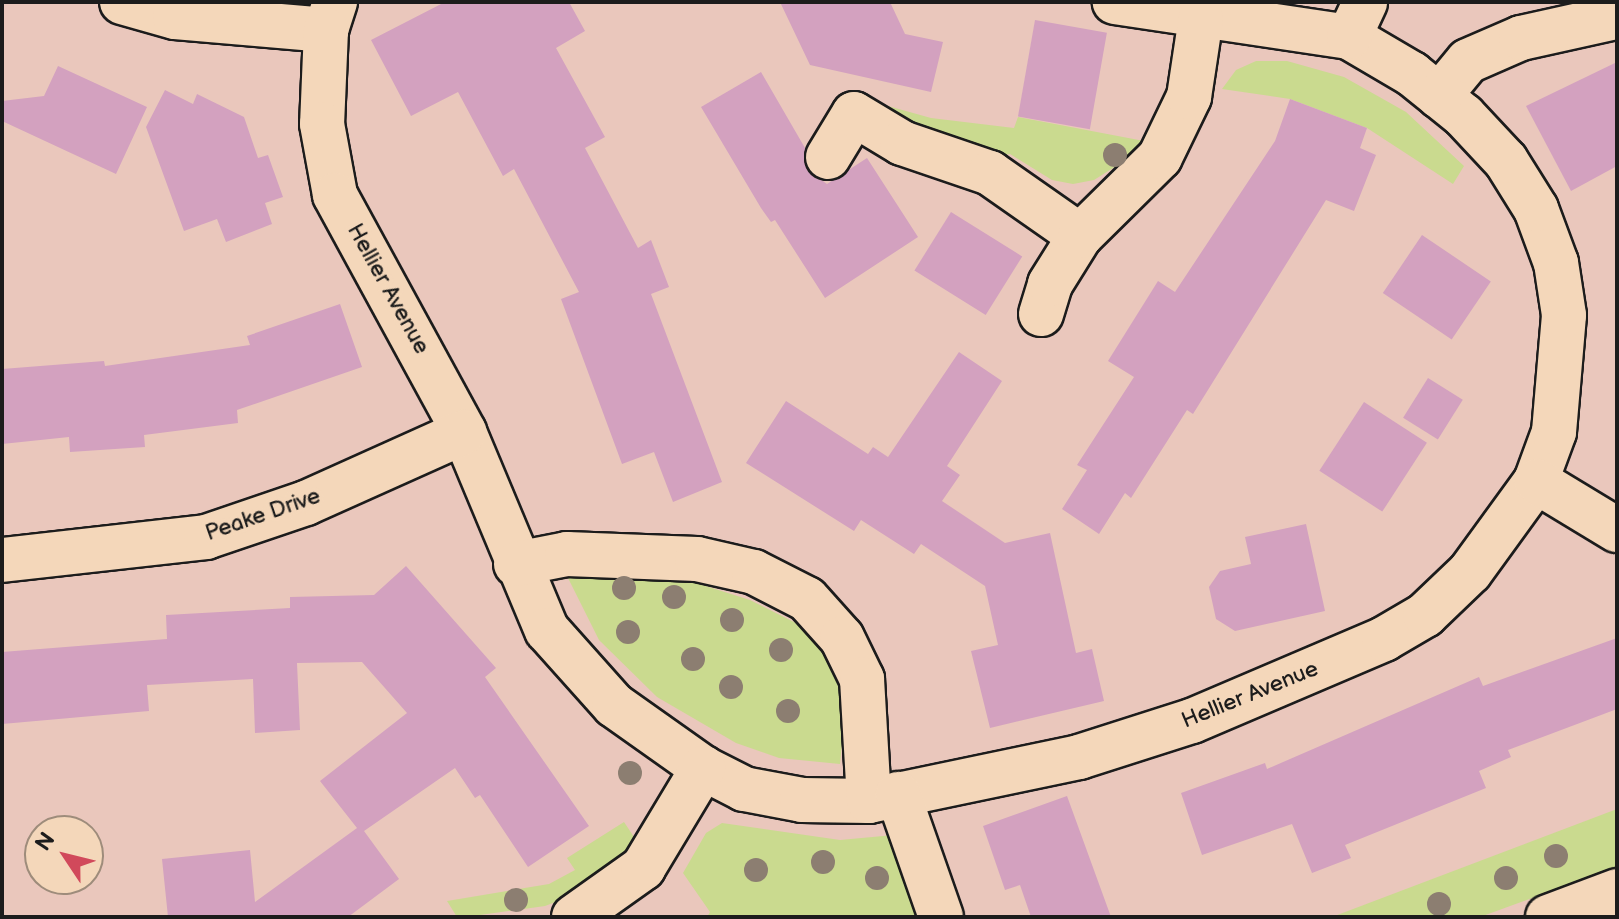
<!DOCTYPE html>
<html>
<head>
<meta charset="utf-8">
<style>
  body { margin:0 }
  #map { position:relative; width:1619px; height:919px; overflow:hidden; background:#eac7bc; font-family:"Balsamiq Sans",sans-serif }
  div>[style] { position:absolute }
  .green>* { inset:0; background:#cada8f }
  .building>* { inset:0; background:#d3a1bf; transform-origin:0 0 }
  .roads { filter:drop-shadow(2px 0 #1c1c1c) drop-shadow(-2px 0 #1c1c1c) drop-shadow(0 2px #1c1c1c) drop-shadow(0 -2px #1c1c1c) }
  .street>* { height:44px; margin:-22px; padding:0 22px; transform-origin:22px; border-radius:22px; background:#f4d7ba }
  .trees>* { width:24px; height:24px; margin:-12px; border-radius:50%; background:#8c7e71 }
  span { translate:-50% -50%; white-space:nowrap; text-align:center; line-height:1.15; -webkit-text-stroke:8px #f4d7ba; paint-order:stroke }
  .street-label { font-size:22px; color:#1c1c1c }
  .frame { position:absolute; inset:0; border:4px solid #1c1c1c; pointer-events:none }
  .north { position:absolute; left:24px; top:815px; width:80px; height:80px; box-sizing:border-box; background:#f4d7ba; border:2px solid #9e8c7b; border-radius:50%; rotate:305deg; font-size:22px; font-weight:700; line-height:32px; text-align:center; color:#1c1c1c }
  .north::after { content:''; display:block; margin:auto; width:28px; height:36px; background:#d1495b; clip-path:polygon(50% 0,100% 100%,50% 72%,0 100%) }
</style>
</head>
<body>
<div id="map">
  <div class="green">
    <div style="clip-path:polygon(1256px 61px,1287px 61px,1344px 77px,1406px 112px,1464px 166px,1453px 184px,1367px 128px,1290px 99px,1222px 89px,1236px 70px)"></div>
    <div style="clip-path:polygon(888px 106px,931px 118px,1014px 128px,1018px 117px,1144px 141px,1121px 163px,1094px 180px,1073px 184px,1052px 180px,1010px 154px,990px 158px,888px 113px)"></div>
    <div style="clip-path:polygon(602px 569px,690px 581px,750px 600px,802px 626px,841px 664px,845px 713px,840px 764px,779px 758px,736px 743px,657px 697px,599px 640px,567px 576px)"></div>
    <div style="clip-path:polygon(1617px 809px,1617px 867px,1480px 917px,1332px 917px)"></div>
    <div style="clip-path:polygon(624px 822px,636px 840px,607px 873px,579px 893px,545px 906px,466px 917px,457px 917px,447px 901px,549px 884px,575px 870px,567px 858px)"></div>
    <div style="clip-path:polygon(722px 823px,840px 840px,894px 835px,923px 917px,707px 917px,710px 912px,683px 873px,706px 833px)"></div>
  </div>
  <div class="building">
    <div style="clip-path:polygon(445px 2px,569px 2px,585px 31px,556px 48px,605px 137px,585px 148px,638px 248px,651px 240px,669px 287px,651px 294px,722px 482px,673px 502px,654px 452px,622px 464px,561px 299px,579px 292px,514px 169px,503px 176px,458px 92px,411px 116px,371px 40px)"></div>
    <div style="clip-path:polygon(780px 2px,890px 2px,905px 34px,943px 42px,931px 92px,810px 65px)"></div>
    <div style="left:1035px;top:20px;width:73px;height:98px;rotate:10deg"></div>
    <div style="clip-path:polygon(1617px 62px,1617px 166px,1571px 191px,1526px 106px)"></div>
    <div style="clip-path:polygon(58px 66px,147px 107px,116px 174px,2px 121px,2px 101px,44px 96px)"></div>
    <div style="clip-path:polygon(761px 72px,805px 148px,807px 170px,827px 184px,867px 158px,918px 237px,825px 298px,775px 220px,771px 222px,761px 208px,701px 107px)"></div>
    <div style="clip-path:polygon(165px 90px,193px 104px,197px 94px,244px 117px,258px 158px,268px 155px,283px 197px,265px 203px,272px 224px,226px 242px,217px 219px,184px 231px,146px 127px)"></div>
    <div style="clip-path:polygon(1290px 99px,1367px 128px,1360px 148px,1376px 155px,1354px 211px,1326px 200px,1193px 414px,1187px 410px,1131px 498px,1125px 493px,1099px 534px,1062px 509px,1087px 470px,1077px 465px,1134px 377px,1108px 361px,1158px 281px,1175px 292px,1275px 141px)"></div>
    <div style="left:951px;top:212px;width:84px;height:69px;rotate:32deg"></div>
    <div style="left:1422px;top:235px;width:83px;height:70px;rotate:34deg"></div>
    <div style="clip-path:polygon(340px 304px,362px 367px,237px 410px,238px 423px,144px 435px,145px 447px,70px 452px,69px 437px,2px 444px,2px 369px,104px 361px,105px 366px,250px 345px,247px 336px)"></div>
    <div style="clip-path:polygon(959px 352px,1002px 381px,947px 466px,960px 475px,942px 501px,1005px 543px,1050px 533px,1076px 653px,1092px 649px,1104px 701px,990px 728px,971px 651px,998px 645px,985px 586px,921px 544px,914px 554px,861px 520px,854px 531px,746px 463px,786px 401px,868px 454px,873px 447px,888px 457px)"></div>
    <div style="left:1428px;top:378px;width:41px;height:47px;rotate:32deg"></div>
    <div style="left:1364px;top:402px;width:75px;height:82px;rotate:33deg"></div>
    <div style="clip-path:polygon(1306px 524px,1325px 611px,1235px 631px,1216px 619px,1209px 587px,1220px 571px,1251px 564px,1245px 537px)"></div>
    <div style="clip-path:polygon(406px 566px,496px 668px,485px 677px,589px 826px,528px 867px,480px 795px,475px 798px,455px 768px,364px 831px,399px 879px,348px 917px,168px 917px,162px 859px,250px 850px,255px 902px,357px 828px,320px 781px,407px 713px,362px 662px,297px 663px,300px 730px,255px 733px,253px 679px,147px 685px,149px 711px,2px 724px,2px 652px,167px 639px,166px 615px,290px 608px,290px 597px,374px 595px)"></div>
    <div style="clip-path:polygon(1617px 638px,1617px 709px,1508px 750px,1511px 757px,1479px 771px,1486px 788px,1345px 845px,1351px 858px,1312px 873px,1292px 824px,1202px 855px,1181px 793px,1265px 763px,1267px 769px,1479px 677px,1483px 686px)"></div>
    <div style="clip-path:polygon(1067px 796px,1111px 917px,1031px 917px,1020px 885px,1005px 890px,983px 826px)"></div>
  </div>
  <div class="roads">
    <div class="street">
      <div style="left:122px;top:2px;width:55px;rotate:15.8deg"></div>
      <div style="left:175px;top:17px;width:152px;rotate:4.9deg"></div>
      <div style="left:335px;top:2px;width:29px;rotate:108deg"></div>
      <div style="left:326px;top:30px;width:94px;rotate:92.4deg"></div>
      <div style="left:322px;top:124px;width:72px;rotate:79.6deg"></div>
      <div style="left:335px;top:195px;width:270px;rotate:61.4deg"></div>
      <div style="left:464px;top:432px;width:215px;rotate:67.3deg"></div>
      <div style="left:547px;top:630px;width:101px;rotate:48.2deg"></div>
      <div style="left:614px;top:705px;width:109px;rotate:35.3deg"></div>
      <div style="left:703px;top:768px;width:46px;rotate:27.1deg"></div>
      <div style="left:744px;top:789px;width:59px;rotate:10.7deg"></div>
      <div style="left:802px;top:800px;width:67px;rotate:0.9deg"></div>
      <div style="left:869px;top:801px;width:215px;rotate:-11.8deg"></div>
      <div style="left:1079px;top:757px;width:119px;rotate:-17.7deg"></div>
      <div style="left:1192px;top:721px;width:209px;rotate:-23.1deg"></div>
      <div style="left:1384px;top:639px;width:48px;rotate:-30.3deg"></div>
      <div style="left:1425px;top:615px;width:62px;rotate:-43.7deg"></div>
      <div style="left:1470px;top:572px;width:112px;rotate:-54deg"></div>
      <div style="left:1536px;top:481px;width:52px;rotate:-69.8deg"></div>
      <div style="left:1554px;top:432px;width:117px;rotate:-85.1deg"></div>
      <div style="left:1564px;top:315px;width:53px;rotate:-98.7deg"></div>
      <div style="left:1556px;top:263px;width:58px;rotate:-110.3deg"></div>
      <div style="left:1536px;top:209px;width:57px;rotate:-122deg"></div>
      <div style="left:1506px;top:161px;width:62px;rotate:-133deg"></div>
      <div style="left:1464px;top:116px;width:67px;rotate:-141.1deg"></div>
      <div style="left:1412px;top:74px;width:73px;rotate:-149.6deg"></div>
      <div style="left:1349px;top:37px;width:237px;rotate:-171.5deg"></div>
      <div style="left:1349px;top:37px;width:38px;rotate:-65deg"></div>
      <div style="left:1439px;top:96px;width:45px;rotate:-50.4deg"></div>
      <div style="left:1468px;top:61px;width:58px;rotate:-23.5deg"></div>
      <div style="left:1521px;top:38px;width:97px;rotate:-12.5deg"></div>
      <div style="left:828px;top:157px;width:50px;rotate:-58.8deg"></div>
      <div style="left:854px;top:114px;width:56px;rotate:31.1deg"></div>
      <div style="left:902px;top:143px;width:93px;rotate:18.8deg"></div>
      <div style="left:990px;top:173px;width:110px;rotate:35deg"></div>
      <div style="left:1041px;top:314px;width:31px;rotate:-73deg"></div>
      <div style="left:1050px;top:284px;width:57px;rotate:-58deg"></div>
      <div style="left:1080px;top:236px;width:112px;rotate:-44.6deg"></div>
      <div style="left:1160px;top:157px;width:67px;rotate:-64.2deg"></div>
      <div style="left:1189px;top:97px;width:80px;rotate:-81.4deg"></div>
      <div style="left:1536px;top:481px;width:95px;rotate:31.2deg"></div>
      <div style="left:2px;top:560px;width:205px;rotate:-6.4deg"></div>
      <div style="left:206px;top:537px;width:106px;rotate:-18.8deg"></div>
      <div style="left:306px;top:503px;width:173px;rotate:-24.2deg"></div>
      <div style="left:516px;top:564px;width:52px;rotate:-11.1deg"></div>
      <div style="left:567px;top:554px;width:130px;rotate:2.2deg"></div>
      <div style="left:697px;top:559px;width:58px;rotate:12.8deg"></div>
      <div style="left:754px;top:572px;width:59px;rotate:27deg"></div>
      <div style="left:807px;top:599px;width:52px;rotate:48.1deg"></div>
      <div style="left:842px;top:638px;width:46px;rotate:64deg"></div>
      <div style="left:862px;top:679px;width:122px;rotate:86.7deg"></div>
      <div style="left:898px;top:794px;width:130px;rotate:70.7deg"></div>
      <div style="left:574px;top:917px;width:85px;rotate:-35.4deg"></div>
      <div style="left:643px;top:868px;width:117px;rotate:-59deg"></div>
      <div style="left:1548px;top:917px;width:74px;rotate:-20.6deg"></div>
    </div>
  </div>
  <div class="trees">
    <div style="left:1115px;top:155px"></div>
    <div style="left:624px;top:588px"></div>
    <div style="left:674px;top:597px"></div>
    <div style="left:732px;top:620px"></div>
    <div style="left:628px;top:632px"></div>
    <div style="left:781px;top:650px"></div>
    <div style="left:693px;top:659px"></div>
    <div style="left:731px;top:687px"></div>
    <div style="left:788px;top:711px"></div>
    <div style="left:630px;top:773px"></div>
    <div style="left:1556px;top:856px"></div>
    <div style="left:823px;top:862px"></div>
    <div style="left:756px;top:870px"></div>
    <div style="left:877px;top:878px"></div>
    <div style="left:1506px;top:878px"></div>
    <div style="left:516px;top:900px"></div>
    <div style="left:1439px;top:904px"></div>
  </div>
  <div class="street-label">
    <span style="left:388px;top:289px;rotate:61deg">Hellier Avenue</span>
    <span style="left:263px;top:515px;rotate:-19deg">Peake Drive</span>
    <span style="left:1250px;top:695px;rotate:-22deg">Hellier Avenue</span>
  </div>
  <div class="frame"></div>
  <div class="north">N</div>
</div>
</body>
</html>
